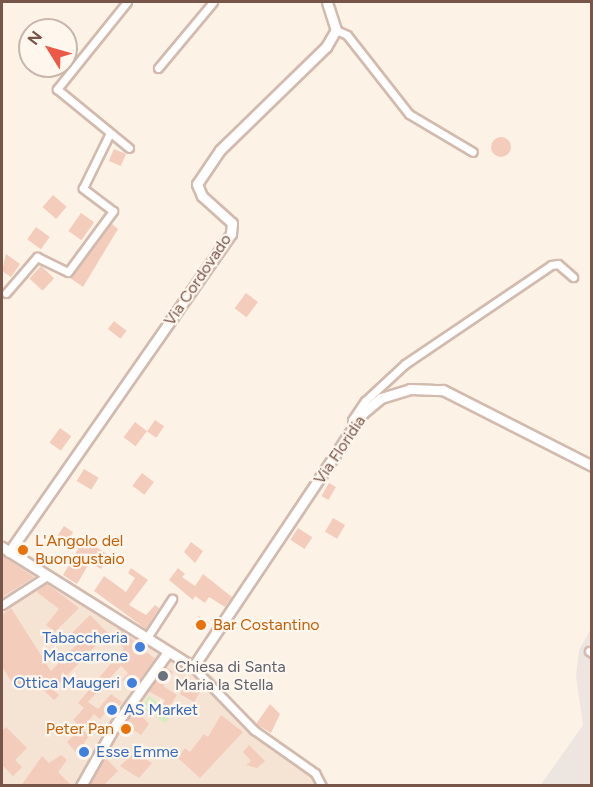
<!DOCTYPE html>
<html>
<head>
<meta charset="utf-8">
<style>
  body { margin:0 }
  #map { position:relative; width:593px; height:787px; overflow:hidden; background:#fdf2e6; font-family:Figtree,sans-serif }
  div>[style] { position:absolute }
  .residential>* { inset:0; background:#f5e3d4 }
  .industrial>* { inset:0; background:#ede5e0 }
  .green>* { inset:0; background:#d8ecc3; transform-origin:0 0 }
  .building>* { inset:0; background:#f4ccbc; transform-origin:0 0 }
  .round { border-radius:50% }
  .roads { filter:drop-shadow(2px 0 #d2baae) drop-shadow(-2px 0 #d2baae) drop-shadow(0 2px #d2baae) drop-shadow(0 -2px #d2baae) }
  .street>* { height:7px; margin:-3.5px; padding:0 3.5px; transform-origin:3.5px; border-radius:3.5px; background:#fff }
  .secondary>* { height:9px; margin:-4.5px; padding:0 4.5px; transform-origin:4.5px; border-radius:4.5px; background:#fff }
  .dots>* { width:16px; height:16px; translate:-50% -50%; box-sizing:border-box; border:3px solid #fff6ed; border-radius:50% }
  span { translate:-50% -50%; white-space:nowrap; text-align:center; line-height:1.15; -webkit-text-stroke:4.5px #fff6ed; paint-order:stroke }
  .street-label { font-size:16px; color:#785549 }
  .food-label { font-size:16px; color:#c56008 }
  .left { translate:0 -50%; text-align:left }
  .right { translate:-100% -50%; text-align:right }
  .shop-label { font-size:16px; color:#366cbe }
  .worship-label { font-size:16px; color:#5b616d }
  .frame { position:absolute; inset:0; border:3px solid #785549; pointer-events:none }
  .north { position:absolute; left:18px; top:18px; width:60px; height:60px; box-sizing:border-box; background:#fff6ed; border:2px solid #c9b6ab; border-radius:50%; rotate:307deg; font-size:16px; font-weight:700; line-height:24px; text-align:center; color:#785549 }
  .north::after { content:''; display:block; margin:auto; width:21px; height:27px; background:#ed5946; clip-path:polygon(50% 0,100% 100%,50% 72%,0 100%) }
</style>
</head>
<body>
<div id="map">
  <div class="residential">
    <div style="clip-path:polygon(2px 541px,214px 677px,253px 727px,321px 770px,327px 785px,2px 785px)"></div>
  </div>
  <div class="industrial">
    <div style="clip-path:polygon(591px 629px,591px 785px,540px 786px,583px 725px,576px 676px,579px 650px)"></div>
  </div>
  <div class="green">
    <div style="left:149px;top:696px;width:29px;height:13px;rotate:35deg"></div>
  </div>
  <div class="building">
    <div class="round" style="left:491px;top:137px;width:20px;height:20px"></div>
    <div style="left:114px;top:149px;width:13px;height:13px;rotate:23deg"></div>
    <div style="left:53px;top:195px;width:18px;height:16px;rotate:41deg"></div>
    <div style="left:81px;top:213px;width:16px;height:22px;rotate:35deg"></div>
    <div style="clip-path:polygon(111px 223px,118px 229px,83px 287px,70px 278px)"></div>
    <div style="left:36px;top:227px;width:17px;height:15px;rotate:36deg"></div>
    <div style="clip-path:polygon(6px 254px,20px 264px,11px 277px,2px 271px)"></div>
    <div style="left:41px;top:266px;width:18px;height:17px;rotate:43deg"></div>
    <div style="left:246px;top:293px;width:15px;height:19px;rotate:37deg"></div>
    <div style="left:114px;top:321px;width:16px;height:10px;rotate:38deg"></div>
    <div style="left:155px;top:420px;width:11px;height:14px;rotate:34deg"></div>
    <div style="left:135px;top:422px;width:15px;height:19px;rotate:37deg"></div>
    <div style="left:60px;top:428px;width:14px;height:18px;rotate:36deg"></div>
    <div style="left:84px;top:469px;width:17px;height:14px;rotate:31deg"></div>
    <div style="left:142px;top:473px;width:15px;height:16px;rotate:37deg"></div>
    <div style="left:329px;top:483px;width:8px;height:15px;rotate:30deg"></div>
    <div style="left:333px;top:518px;width:14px;height:16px;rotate:30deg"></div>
    <div style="left:64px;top:526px;width:11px;height:15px;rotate:34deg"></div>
    <div style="left:298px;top:528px;width:17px;height:14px;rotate:33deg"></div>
    <div style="clip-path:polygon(84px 539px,110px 556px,101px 569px,90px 562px,77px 584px,63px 575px)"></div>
    <div style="clip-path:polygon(191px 542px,203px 551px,195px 563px,184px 552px)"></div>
    <div style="clip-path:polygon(2px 555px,34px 577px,2px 597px)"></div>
    <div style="clip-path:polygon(131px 568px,148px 580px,129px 605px,146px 615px,155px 605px,159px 608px,146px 629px,94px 591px,104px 576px,126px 592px,135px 578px,128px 573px)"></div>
    <div style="clip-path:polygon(178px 568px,185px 574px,182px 577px,195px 586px,203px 574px,232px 597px,225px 607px,209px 597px,205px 603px,195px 596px,193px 600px,169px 580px)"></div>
    <div style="clip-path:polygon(46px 583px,79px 608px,55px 632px,46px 625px,59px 609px,37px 592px)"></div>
    <div style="clip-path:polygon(11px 608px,51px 671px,76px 645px,68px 637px,90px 615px,108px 633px,53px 690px,59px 695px,54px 700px,33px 680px,17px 690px,2px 667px,2px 615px)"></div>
    <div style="left:199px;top:616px;width:12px;height:13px;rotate:31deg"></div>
    <div style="clip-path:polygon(119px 628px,155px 659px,133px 688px,122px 680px,128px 673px,121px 666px,88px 702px,98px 709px,111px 694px,122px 702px,111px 718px,105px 713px,100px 719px,94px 714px,82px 729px,89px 736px,84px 743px,91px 749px,82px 760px,67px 742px,81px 728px,73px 720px,84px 708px,78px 703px,124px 648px,112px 637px)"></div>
    <div style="clip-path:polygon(166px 667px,173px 672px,163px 686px,177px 695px,169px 708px,163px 704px,165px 700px,148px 691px)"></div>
    <div style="clip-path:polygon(185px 680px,200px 692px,194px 702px,180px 694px)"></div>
    <div style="clip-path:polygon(270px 704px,280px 714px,271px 733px,256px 724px)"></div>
    <div style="clip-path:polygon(136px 710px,149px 724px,141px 735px,135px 731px,126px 737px,119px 732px)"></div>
    <div style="clip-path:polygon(221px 715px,243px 732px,200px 778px,178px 758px,185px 748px,190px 752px,204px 734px,208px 737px)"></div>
    <div style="clip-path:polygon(6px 727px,27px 748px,15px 760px,22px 767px,13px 776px,2px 765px,2px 731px)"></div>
    <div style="clip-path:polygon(249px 745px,265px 761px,257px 768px,246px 765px,251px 761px,243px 752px)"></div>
    <div style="clip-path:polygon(135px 752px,152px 763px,139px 778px,120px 766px)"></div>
    <div style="clip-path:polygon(61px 755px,67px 760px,58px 772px,72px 786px,21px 786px,42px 756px,49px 763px)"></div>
    <div style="clip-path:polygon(105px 757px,118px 771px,103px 786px,89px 786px)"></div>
  </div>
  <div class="roads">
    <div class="street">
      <div style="left:127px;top:2px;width:112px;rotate:128.8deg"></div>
      <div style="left:57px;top:89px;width:93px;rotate:39.3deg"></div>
      <div style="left:336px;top:30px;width:12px;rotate:24deg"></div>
      <div style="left:347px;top:35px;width:100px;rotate:51.9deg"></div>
      <div style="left:409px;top:114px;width:74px;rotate:30.7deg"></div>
      <div style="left:158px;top:68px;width:86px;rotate:-50.2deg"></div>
      <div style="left:6px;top:293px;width:48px;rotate:-49.3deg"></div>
      <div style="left:37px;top:257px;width:34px;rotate:26deg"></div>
      <div style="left:68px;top:272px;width:76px;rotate:-53.6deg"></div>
      <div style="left:113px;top:211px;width:38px;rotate:-143deg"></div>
      <div style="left:83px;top:188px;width:61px;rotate:-63.9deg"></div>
      <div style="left:354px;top:427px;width:7px;rotate:-106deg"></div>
      <div style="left:352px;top:420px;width:23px;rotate:-56deg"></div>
      <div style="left:365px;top:401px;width:54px;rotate:-42.8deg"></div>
      <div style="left:405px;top:364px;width:176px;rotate:-34.1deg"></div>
      <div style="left:551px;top:265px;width:7px;rotate:-8deg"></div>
      <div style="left:558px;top:264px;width:20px;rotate:41deg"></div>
      <div style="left:2px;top:605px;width:54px;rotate:-32.8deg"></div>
      <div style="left:146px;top:639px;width:48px;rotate:-57deg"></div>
      <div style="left:589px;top:651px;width:4px;rotate:34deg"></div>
      <div style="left:193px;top:667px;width:88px;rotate:45.9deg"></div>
      <div style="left:254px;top:730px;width:75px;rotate:35.2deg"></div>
      <div style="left:315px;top:773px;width:15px;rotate:62deg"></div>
    </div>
    <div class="secondary">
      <div style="left:2px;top:547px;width:226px;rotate:32.1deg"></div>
      <div style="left:193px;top:667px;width:306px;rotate:-56.2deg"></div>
      <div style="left:363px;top:413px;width:23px;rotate:-40deg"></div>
      <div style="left:381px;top:398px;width:30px;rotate:-17deg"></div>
      <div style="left:410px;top:389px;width:33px;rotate:2deg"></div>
      <div style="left:443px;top:390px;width:167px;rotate:27deg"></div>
      <div style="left:9px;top:552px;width:388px;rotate:-55.1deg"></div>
      <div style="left:231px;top:234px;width:11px;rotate:-85deg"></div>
      <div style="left:232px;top:223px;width:40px;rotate:-138deg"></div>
      <div style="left:202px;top:196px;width:13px;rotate:-113deg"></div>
      <div style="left:197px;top:184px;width:41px;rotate:-55.9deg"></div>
      <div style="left:220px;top:150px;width:148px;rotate:-44.2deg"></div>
      <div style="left:326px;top:47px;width:20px;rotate:-60deg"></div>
      <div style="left:336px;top:30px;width:29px;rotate:-108deg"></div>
      <div style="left:81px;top:786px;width:71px;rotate:-60.6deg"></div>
      <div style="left:116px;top:724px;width:89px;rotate:-54.2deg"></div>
    </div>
  </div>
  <div class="dots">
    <div style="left:23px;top:550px;background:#e8710a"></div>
    <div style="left:201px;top:625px;background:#e8710a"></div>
    <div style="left:140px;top:647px;background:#3f7fe0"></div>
    <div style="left:163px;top:676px;background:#6b7280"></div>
    <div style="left:132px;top:683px;background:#3f7fe0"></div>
    <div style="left:112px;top:710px;background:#3f7fe0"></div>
    <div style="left:126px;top:729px;background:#e8710a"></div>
    <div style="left:84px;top:752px;background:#3f7fe0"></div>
  </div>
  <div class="street-label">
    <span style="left:198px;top:280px;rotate:-56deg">Via Cordovado</span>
    <span style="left:340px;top:450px;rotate:-56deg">Via Floridia</span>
  </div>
  <div class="food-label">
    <span class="left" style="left:35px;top:550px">L'Angolo del<br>Buongustaio</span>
    <span class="left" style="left:213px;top:625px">Bar Costantino</span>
    <span class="right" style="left:114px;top:729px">Peter Pan</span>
  </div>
  <div class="shop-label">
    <span class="right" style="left:128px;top:647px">Tabaccheria<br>Maccarrone</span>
    <span class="right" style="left:120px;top:683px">Ottica Maugeri</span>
    <span class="left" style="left:124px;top:710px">AS Market</span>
    <span class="left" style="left:96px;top:752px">Esse Emme</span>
  </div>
  <div class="worship-label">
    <span class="left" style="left:175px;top:676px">Chiesa di Santa<br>Maria la Stella</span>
  </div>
  <div class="frame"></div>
  <div class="north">N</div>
</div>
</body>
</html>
